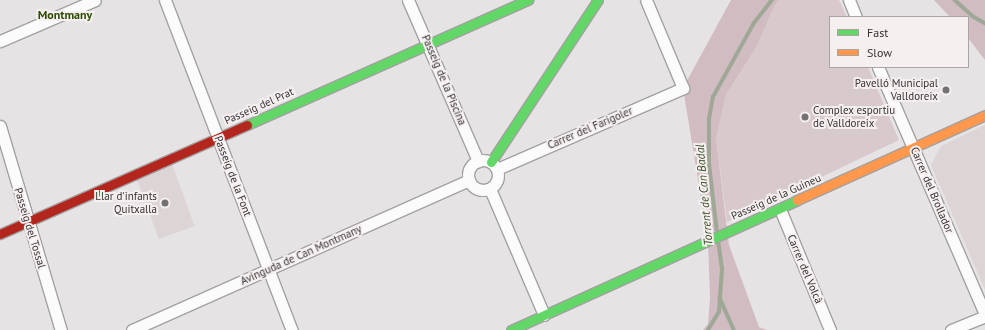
<!DOCTYPE html>
<html>
<head>
<meta charset="utf-8">
<style>
  body { margin:0 }
  #map { position:relative; width:985px; height:330px; overflow:hidden; background:#e6e3e4; font-family:"PT Sans",sans-serif }
  div>[style] { position:absolute }
  .built>* { inset:0; background:#ddd4d6; transform-origin:0 0 }
  .green>* { inset:0; background:#d8c9cc }
  .forest>* { inset:0; background:#d0bcc1 }
  .stream>* { height:3.5px; margin:-1.75px; padding:0 1.75px; transform-origin:1.75px; border-radius:1.75px; background:#9fa897 }
  .roads { filter:drop-shadow(1px 0 #a3a1a1) drop-shadow(-1px 0 #a3a1a1) drop-shadow(0 1px #a3a1a1) drop-shadow(0 -1px #a3a1a1) }
  .street>* { height:11px; margin:-5.5px; padding:0 5.5px; transform-origin:5.5px; border-radius:5.5px; background:#fbfbfb }
  .street>.ring { margin:-5.5px; padding:0; box-sizing:content-box; background:none; border:11px solid #fbfbfb; border-radius:50% }
  .fast>* { height:9px; margin:-4.5px; padding:0 4.5px; transform-origin:4.5px; border-radius:4.5px; background:#63d668 }
  .slow>* { height:9px; margin:-4.5px; padding:0 4.5px; transform-origin:4.5px; border-radius:4.5px; background:#ff974d }
  .jam>* { height:9px; margin:-4.5px; padding:0 4.5px; transform-origin:4.5px; border-radius:4.5px; background:#b3261e }
  .dots>* { width:11px; height:11px; translate:-50% -50%; box-sizing:border-box; border:2px solid #f5eff0; border-radius:50% }
  span { translate:-50% -50%; white-space:nowrap; text-align:center; line-height:1.15; -webkit-text-stroke:4px #f5eff0; paint-order:stroke }
  .street-label { font-size:11px; color:#353333 }
  .poi-label { font-size:11px; color:#353333 }
  .right { translate:-100% -50%; text-align:right }
  .left { translate:0 -50%; text-align:left }
  .neighbourhood-label { font-size:12px; color:#2d4b04; font-weight:700 }
  .water-label { font-size:12px; color:#384d23; font-style:italic }
  .legend { position:absolute; left:829px; top:16px; width:140px; height:52px; box-sizing:border-box; background:#f5eff0; border:1px solid #a8a4a4; margin:0; padding:5px 7px; list-style:none; font-size:12px; color:#353333 }
  .legend li { display:flex; align-items:center; gap:8px; height:20px }
  .legend b { width:20px; border:1px solid #a8a4a4 }
</style>
</head>
<body>
<div id="map">
  <div class="built">
    <div style="clip-path:polygon(985px 125px,985px 290px,931px 165px,941px 146px)"></div>
    <div style="left:172px;top:164px;width:66px;height:38px;rotate:70deg"></div>
  </div>
  <div class="green">
    <div style="clip-path:polygon(779px 0,839px 0,847px 17px,830px 17px,830px 67px,868px 67px,899px 140px,727px 222px,716px 139px,726px 95px,757px 46px,774px 7px)"></div>
  </div>
  <div class="forest">
    <div style="clip-path:polygon(731px 0,779px 0,774px 7px,757px 46px,726px 95px,716px 139px,729px 245px,759px 327px,767px 330px,703px 330px,708px 324px,710px 298px,708px 241px,683px 88px)"></div>
    <div style="clip-path:polygon(934px 0,985px 0,985px 60px,968px 38px,968px 17px,950px 17px)"></div>
  </div>
  <div class="stream">
    <div style="left:955px;top:0;width:25px;rotate:42deg"></div>
    <div style="left:974px;top:17px;width:13px;rotate:29deg"></div>
    <div style="left:717px;top:233px;width:69px;rotate:-96.6deg"></div>
    <div style="left:709px;top:164px;width:45px;rotate:-90deg"></div>
    <div style="left:709px;top:119px;width:22px;rotate:-80deg"></div>
    <div style="left:713px;top:97px;width:85px;rotate:-61deg"></div>
    <div style="left:754px;top:23px;width:29px;rotate:-52deg"></div>
    <div style="left:720px;top:298px;width:35px;rotate:66deg"></div>
    <div style="left:708px;top:330px;width:21px;rotate:-59deg"></div>
    <div style="left:719px;top:312px;width:43px;rotate:-86deg"></div>
    <div style="left:722px;top:269px;width:28px;rotate:-98deg"></div>
  </div>
  <div class="roads">
    <div class="street">
      <div style="left:165px;top:0;width:354px;rotate:69deg"></div>
      <div style="left:408px;top:0;width:176px;rotate:66.5deg"></div>
      <div style="left:849px;top:0;width:18px;rotate:68deg"></div>
      <div style="left:0;top:41px;width:103px;rotate:-23.3deg"></div>
      <div style="left:878px;top:67px;width:269px;rotate:66.6deg"></div>
      <div style="left:0;top:126px;width:213px;rotate:73.4deg"></div>
      <div class="ring" style="left:468px;top:160px;width:19px;height:19px"></div>
      <div style="left:497px;top:169px;width:203px;rotate:-23.5deg"></div>
      <div style="left:683px;top:88px;width:95px;rotate:-112.8deg"></div>
      <div style="left:490px;top:189px;width:137px;rotate:66.8deg"></div>
      <div style="left:780px;top:209px;width:131px;rotate:67.5deg"></div>
      <div style="left:132px;top:330px;width:369px;rotate:-24deg"></div>
      <div style="left:951px;top:330px;width:37px;rotate:-22deg"></div>
    </div>
    <div class="fast">
      <div style="left:247px;top:125px;width:308px;rotate:-24deg"></div>
      <div style="left:491px;top:162px;width:194px;rotate:-56.6deg"></div>
      <div style="left:511px;top:330px;width:314px;rotate:-24.4deg"></div>
    </div>
    <div class="slow">
      <div style="left:797px;top:200px;width:206px;rotate:-24.3deg"></div>
    </div>
    <div class="jam">
      <div style="left:0;top:234px;width:270px;rotate:-23.8deg"></div>
    </div>
  </div>
  <div class="dots">
    <div style="left:946px;top:90px;background:#737171"></div>
    <div style="left:805px;top:117px;background:#737171"></div>
    <div style="left:165px;top:203px;background:#737171"></div>
  </div>
  <div class="street-label">
    <span style="left:444px;top:80px;rotate:67deg">Passeig de la Piscina</span>
    <span style="left:259px;top:106px;rotate:-24deg">Passeig del Prat</span>
    <span style="left:590px;top:128px;rotate:-23deg">Carrer del Farigoler</span>
    <span style="left:233px;top:176px;rotate:69deg">Passeig de la Font</span>
    <span style="left:932px;top:190px;rotate:67deg">Carrer del Brollador</span>
    <span style="left:776px;top:197px;rotate:-24deg">Passeig de la Guineu</span>
    <span style="left:30px;top:228px;rotate:73deg">Passeig del Tossal</span>
    <span style="left:301px;top:255px;rotate:-24deg">Avinguda de Can Montmany</span>
    <span style="left:805px;top:269px;rotate:67deg">Carrer del Volcà</span>
  </div>
  <div class="poi-label">
    <span class="right" style="left:938px;top:90px">Pavelló Municipal<br>Valldoreix</span>
    <span class="left" style="left:813px;top:117px">Complex esportiu<br>de Valldoreix</span>
    <span class="right" style="left:157px;top:203px">Llar d'infants<br>Quitxalla</span>
  </div>
  <div class="neighbourhood-label">
    <span style="left:65px;top:15px">Montmany</span>
  </div>
  <div class="water-label">
    <span style="left:704px;top:195px;rotate:-95deg">Torrent de Can Badal</span>
  </div>
  <ul class="legend">
  <li><b style="height:5px;background:#63d668"></b>Fast</li>
  <li><b style="height:5px;background:#ff974d"></b>Slow</li>
  </ul>
</div>
</body>
</html>
